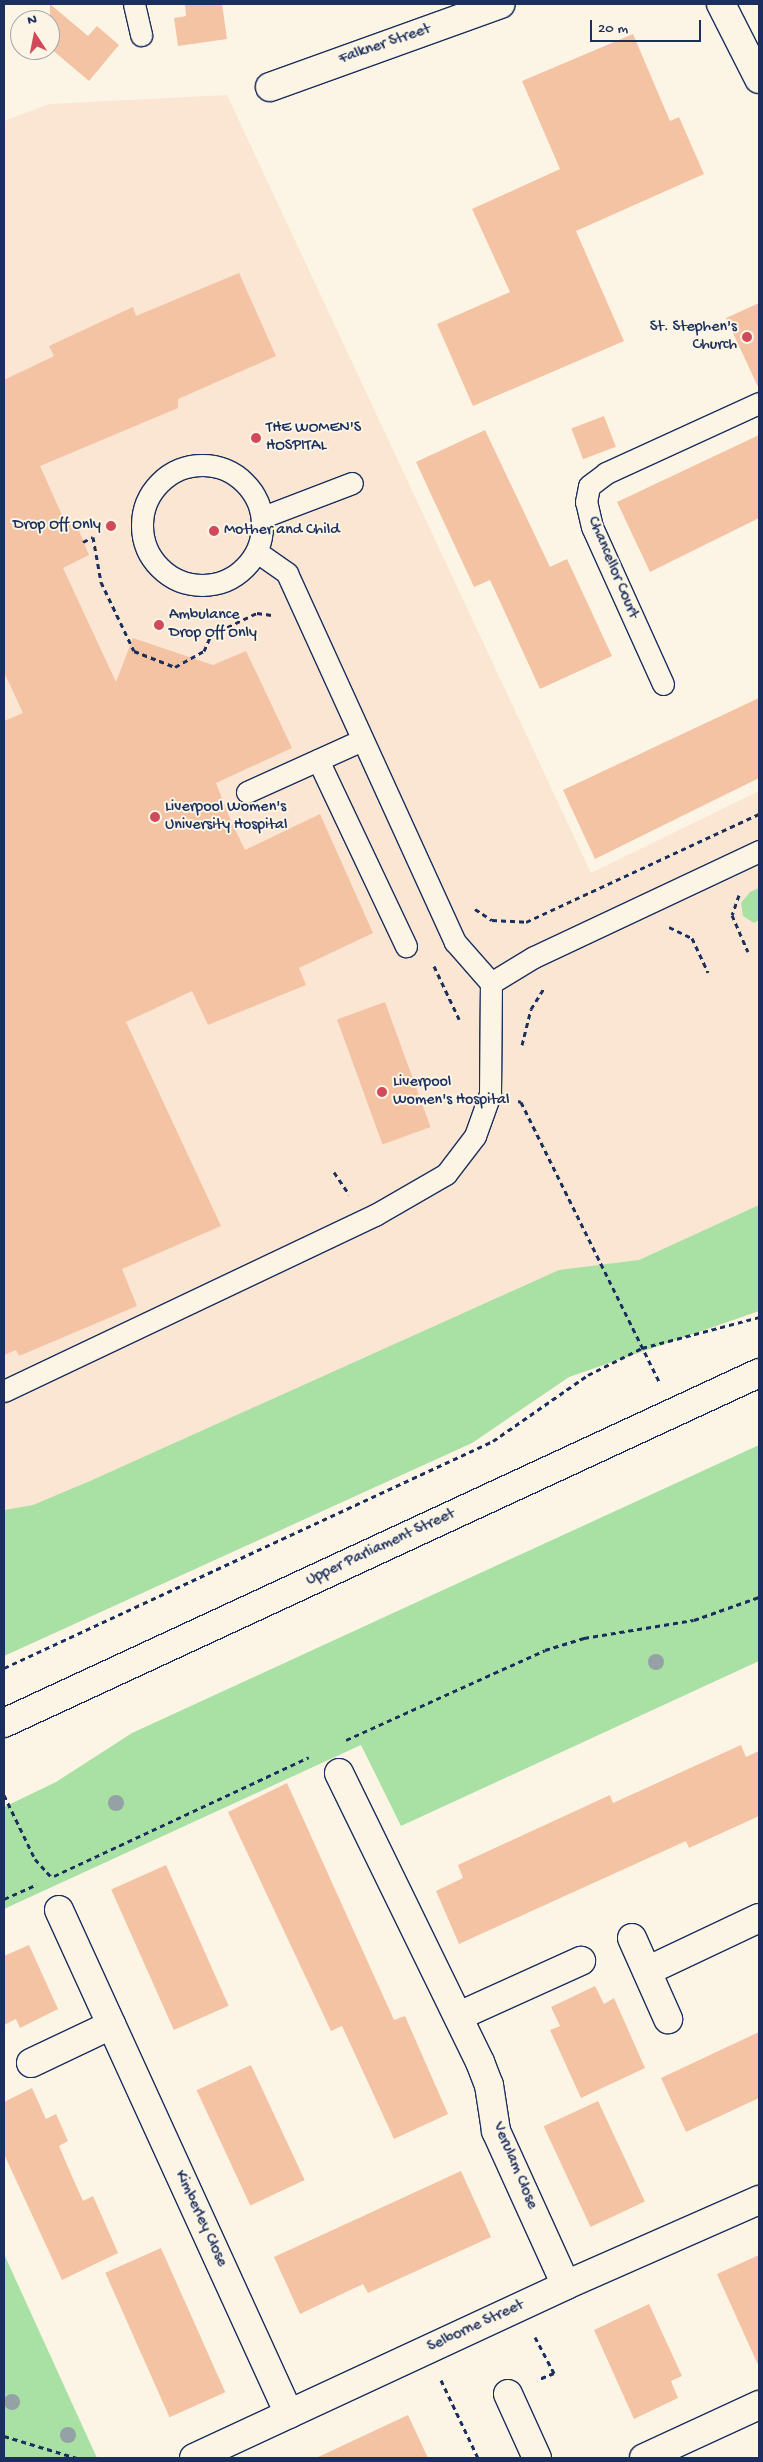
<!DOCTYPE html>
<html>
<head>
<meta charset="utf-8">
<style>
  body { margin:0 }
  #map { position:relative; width:763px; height:2462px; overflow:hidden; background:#fcf5e5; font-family:"Gochi Hand",sans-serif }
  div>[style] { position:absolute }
  .built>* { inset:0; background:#fae6d2 }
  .green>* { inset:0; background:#a9e1a5 }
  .building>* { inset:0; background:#f4c3a4; transform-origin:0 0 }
  .path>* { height:3px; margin-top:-1.5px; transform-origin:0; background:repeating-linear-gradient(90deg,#1b2f5e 0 5px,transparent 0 9px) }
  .roads { filter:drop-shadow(1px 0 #1b2f5e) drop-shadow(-1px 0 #1b2f5e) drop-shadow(0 1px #1b2f5e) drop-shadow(0 -1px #1b2f5e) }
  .lane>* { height:21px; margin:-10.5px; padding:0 10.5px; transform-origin:10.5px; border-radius:10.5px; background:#fcf5e5 }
  .lane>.ring { margin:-10.5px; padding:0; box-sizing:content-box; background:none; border:21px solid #fcf5e5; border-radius:50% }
  .street>* { height:28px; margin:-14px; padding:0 14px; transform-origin:14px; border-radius:14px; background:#fcf5e5 }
  .highway>* { height:28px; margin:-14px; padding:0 14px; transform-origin:14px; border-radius:14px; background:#fcf5e5 }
  .trees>* { width:16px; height:16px; margin:-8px; border-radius:50%; background:#94a1a5 }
  .dots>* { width:14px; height:14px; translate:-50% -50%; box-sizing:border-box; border:2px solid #fcf5e5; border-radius:50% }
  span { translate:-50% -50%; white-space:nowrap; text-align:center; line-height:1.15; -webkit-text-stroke:4px #fcf5e5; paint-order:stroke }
  .street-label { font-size:16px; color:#1b2f5e }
  .poi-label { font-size:16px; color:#1b2f5e }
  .right { translate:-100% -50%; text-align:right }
  .left { translate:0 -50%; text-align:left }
  .frame { position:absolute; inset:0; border:5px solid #1b2f5e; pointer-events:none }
  .north { position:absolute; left:10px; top:10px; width:50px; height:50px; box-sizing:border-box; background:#fcf5e5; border:1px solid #a2a6af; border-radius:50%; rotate:349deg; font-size:14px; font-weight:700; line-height:20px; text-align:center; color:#1b2f5e }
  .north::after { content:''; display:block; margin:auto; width:18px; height:22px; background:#d1495b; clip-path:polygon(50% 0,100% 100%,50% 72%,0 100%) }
  .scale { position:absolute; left:590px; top:20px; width:111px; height:22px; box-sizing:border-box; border:2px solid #1b2f5e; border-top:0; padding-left:6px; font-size:15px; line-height:18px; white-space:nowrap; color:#1b2f5e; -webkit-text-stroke:4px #fcf5e5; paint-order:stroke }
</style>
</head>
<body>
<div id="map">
  <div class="built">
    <div style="clip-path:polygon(227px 95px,591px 873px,759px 791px,759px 1311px,569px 1377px,472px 1443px,4px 1656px,4px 121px,49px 104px)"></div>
  </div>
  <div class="green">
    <div style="clip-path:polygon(759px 888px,759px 920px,754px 923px,743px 916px,741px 903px,750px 892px)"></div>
    <div style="clip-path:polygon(759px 1205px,759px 1311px,569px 1377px,472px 1443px,4px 1656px,4px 1510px,33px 1505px,90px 1481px,559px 1270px,639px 1260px)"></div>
    <div style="clip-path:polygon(759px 1445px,759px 1661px,401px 1826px,361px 1745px,4px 1909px,4px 1807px,56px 1782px,132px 1733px)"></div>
    <div style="clip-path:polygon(4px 2254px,97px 2458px,4px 2458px)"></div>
  </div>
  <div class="building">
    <div style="clip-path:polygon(50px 4px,88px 36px,97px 26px,119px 45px,89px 81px,50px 48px)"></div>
    <div style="clip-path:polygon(185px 4px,222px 4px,227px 39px,178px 46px,174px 18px,186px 16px)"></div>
    <div style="clip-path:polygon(633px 34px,670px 121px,679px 117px,704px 174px,576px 231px,624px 341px,473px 406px,437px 324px,510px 292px,472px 209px,560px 169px,522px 81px)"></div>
    <div style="clip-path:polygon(239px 273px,276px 356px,178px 399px,178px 408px,40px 466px,66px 524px,75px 521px,89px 555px,63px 568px,116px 682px,133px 638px,213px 665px,246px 651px,292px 748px,216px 783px,231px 821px,245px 850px,320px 814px,373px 933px,299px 968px,306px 985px,208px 1025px,192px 991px,126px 1022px,221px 1226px,122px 1269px,137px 1306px,19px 1356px,16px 1350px,4px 1355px,4px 721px,23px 713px,4px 672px,4px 380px,54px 356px,49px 346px,133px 307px,136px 316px)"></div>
    <div style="clip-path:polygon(759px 303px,759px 389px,726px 318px)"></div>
    <div style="left:604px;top:416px;width:33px;height:35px;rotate:69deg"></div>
    <div style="clip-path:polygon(485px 430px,550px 567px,567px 559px,612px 656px,540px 689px,490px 580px,474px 587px,416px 462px)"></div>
    <div style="clip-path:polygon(759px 435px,759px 518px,650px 572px,617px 502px)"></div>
    <div style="clip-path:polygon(759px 698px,759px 778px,595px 859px,563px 790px)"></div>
    <div style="left:385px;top:1002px;width:133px;height:51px;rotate:70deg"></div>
    <div style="clip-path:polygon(741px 1745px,746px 1757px,759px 1751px,759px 1816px,689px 1848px,686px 1841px,459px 1944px,436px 1891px,463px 1878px,458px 1865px,610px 1795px,613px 1803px)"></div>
    <div style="clip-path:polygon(287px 1783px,394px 2020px,405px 2016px,448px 2114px,394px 2139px,342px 2026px,331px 2031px,228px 1812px)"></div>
    <div style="left:166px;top:1865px;width:154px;height:60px;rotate:66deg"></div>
    <div style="clip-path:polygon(29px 1945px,58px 2009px,20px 2028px,16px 2019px,4px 2025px,4px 1956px)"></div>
    <div style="clip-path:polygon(595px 1986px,604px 2004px,614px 1998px,645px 2068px,581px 2098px,550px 2030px,560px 2026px,551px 2007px)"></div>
    <div style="clip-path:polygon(759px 2032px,759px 2098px,686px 2132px,661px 2078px)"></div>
    <div style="left:251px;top:2065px;width:127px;height:60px;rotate:65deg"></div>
    <div style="clip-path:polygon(32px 2088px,46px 2119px,56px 2114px,68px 2141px,59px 2146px,71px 2174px,83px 2201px,93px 2196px,118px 2253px,62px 2280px,4px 2154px,4px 2102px)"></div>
    <div style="left:598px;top:2101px;width:111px;height:60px;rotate:65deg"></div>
    <div style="clip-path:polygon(461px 2171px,491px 2237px,368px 2293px,363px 2284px,300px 2314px,274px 2257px)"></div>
    <div style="left:161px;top:2248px;width:158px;height:61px;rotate:66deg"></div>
    <div style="clip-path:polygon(759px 2255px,759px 2367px,717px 2274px)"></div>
    <div style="clip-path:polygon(649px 2304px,682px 2376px,671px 2381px,678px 2398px,634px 2419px,594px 2330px)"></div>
    <div style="clip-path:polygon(408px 2415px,428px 2458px,316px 2458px)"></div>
  </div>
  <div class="path">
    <div style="left:83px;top:542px;width:11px;rotate:-27deg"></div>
    <div style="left:93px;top:537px;width:46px;rotate:79.9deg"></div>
    <div style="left:101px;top:582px;width:76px;rotate:64.4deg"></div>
    <div style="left:134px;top:651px;width:44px;rotate:21.3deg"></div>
    <div style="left:175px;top:667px;width:33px;rotate:-29deg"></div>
    <div style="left:204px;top:651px;width:17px;rotate:-66deg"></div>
    <div style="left:211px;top:635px;width:51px;rotate:-25.6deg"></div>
    <div style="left:257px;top:613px;width:15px;rotate:8deg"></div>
    <div style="left:739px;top:895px;width:21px;rotate:109deg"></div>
    <div style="left:732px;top:915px;width:40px;rotate:66.6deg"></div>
    <div style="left:475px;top:909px;width:20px;rotate:33deg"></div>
    <div style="left:492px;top:920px;width:34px;rotate:3deg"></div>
    <div style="left:526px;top:922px;width:257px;rotate:-24.9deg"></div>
    <div style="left:669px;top:927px;width:25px;rotate:26deg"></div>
    <div style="left:692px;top:938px;width:38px;rotate:65deg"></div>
    <div style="left:434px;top:966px;width:59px;rotate:64.7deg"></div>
    <div style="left:522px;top:1045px;width:37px;rotate:-76deg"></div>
    <div style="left:531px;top:1009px;width:25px;rotate:-58deg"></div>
    <div style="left:518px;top:1101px;width:3px;rotate:18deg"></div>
    <div style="left:521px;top:1102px;width:313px;rotate:63.7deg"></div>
    <div style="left:334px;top:1172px;width:27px;rotate:56deg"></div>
    <div style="left:4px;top:1668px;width:539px;rotate:-24.9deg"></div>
    <div style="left:493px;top:1441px;width:116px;rotate:-34.8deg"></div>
    <div style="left:588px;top:1375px;width:60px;rotate:-26.6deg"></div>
    <div style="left:642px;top:1348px;width:121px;rotate:-14.8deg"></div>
    <div style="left:346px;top:1740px;width:218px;rotate:-24.3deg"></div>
    <div style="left:545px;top:1650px;width:41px;rotate:-17.1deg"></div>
    <div style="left:584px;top:1638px;width:111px;rotate:-9.3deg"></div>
    <div style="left:694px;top:1620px;width:69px;rotate:-19.5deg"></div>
    <div style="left:4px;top:1795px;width:71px;rotate:64.2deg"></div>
    <div style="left:35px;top:1859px;width:24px;rotate:48deg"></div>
    <div style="left:54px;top:1876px;width:281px;rotate:-25deg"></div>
    <div style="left:4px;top:1899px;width:36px;rotate:-24deg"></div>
    <div style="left:535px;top:2337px;width:41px;rotate:62.2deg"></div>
    <div style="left:554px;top:2373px;width:18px;rotate:158deg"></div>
    <div style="left:441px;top:2380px;width:86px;rotate:64.6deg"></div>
    <div style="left:4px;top:2436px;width:76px;rotate:16.8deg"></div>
  </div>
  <div class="roads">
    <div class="lane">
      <div style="left:134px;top:4px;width:32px;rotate:77deg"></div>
      <div class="ring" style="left:142px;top:465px;width:99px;height:99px"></div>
      <div style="left:263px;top:517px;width:95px;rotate:-20.9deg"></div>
      <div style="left:663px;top:684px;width:172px;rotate:-114.3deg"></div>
      <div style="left:592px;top:527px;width:26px;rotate:-103deg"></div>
      <div style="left:586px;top:502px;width:16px;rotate:-79deg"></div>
      <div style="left:589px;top:486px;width:21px;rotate:-37deg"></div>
      <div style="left:606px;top:473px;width:168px;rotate:-24.6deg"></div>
      <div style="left:318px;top:760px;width:206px;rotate:64.7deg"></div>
      <div style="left:247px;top:792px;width:126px;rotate:-24.3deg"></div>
      <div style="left:491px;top:983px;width:50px;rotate:-31.2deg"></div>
      <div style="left:534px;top:957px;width:249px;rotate:-25.2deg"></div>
      <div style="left:4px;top:1391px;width:411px;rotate:-25.4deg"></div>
      <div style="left:375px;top:1215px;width:82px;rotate:-30deg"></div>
      <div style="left:446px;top:1174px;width:48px;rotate:-52.7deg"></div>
      <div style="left:475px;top:1136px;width:45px;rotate:-70.3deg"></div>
      <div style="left:490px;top:1094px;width:111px;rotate:-89.5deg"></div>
      <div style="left:491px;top:983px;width:55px;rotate:-131.3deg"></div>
      <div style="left:455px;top:942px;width:405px;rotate:-114.5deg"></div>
      <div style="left:287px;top:573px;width:37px;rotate:-145deg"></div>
    </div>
    <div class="street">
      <div style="left:721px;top:4px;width:84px;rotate:63.1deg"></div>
      <div style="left:270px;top:87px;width:245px;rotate:-19.8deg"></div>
      <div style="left:339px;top:1773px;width:322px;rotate:64deg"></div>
      <div style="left:480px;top:2062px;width:25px;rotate:69deg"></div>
      <div style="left:489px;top:2085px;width:47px;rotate:81.3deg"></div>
      <div style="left:496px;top:2131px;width:169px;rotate:65.6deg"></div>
      <div style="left:59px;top:1910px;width:554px;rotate:65.47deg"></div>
      <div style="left:632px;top:1938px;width:89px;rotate:66deg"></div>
      <div style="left:647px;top:1971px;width:124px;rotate:-25.3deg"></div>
      <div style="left:459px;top:2016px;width:134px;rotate:-24.3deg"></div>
      <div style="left:31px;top:2063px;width:89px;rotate:-25.4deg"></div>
      <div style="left:508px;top:2394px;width:70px;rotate:65.6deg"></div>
      <div style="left:194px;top:2458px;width:410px;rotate:-24.9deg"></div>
      <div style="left:566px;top:2285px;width:211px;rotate:-23.8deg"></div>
      <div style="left:644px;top:2458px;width:127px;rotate:-24.7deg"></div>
    </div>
    <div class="highway">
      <div style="left:4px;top:1723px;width:832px;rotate:-24.87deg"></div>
    </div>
  </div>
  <div class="trees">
    <div style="left:656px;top:1662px"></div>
    <div style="left:116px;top:1803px"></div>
    <div style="left:12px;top:2402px"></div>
    <div style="left:68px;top:2435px"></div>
  </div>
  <div class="dots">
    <div style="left:747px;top:337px;background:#d1495b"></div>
    <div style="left:256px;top:438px;background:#d1495b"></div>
    <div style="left:111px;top:526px;background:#d1495b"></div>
    <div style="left:214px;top:531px;background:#d1495b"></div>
    <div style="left:159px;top:625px;background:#d1495b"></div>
    <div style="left:155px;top:817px;background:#d1495b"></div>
    <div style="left:382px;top:1092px;background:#d1495b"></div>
  </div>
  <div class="street-label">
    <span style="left:385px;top:45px;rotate:-19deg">Falkner Street</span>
    <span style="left:612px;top:568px;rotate:67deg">Chancellor Court</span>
    <span style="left:381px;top:1548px;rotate:-25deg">Upper Parliament Street</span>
    <span style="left:514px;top:2166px;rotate:67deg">Verulam Close</span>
    <span style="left:200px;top:2219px;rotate:65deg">Kimberley Close</span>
    <span style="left:476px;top:2327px;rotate:-25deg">Selborne Street</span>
  </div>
  <div class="poi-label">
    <span class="right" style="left:737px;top:337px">St. Stephen's<br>Church</span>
    <span class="left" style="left:266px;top:438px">THE WOMEN'S<br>HOSPITAL</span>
    <span class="right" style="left:101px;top:526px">Drop Off Only</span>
    <span class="left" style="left:224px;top:531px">Mother and Child</span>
    <span class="left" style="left:169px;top:625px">Ambulance<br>Drop Off Only</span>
    <span class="left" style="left:165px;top:817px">Liverpool Women's<br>University Hospital</span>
    <span class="left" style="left:393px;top:1092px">Liverpool<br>Women's Hospital</span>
  </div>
  <div class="frame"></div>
  <div class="north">N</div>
  <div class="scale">20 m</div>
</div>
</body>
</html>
